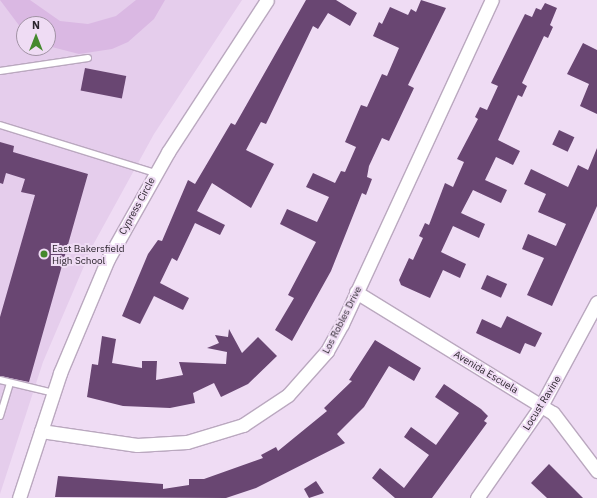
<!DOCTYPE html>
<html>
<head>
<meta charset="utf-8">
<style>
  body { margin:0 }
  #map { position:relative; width:597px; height:498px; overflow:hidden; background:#efdcf4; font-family:"IBM Plex Sans",sans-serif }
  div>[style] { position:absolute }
  .built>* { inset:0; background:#e5cdec }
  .green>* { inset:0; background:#dab8e3 }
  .building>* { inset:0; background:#694672; transform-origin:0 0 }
  .roads { filter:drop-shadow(1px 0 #baa8bf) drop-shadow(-1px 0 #baa8bf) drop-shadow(0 1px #baa8bf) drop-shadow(0 -1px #baa8bf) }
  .lane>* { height:6px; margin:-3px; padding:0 3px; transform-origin:3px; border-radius:3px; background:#fff }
  .street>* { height:13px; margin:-6.5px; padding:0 6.5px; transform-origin:6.5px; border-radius:6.5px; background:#fff }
  .dots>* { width:11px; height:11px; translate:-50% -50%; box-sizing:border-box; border:2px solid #efdcf4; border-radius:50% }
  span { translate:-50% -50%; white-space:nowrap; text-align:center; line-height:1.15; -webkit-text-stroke:4px #efdcf4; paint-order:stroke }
  .street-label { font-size:10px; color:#2b242d }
  .poi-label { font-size:10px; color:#2b242d }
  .left { translate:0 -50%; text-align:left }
  .north { position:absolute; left:16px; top:16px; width:40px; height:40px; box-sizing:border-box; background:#efdcf4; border:1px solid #a192a4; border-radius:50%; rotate:0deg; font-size:11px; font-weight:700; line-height:16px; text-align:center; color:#2b242d }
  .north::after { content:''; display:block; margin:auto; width:14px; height:18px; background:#45892e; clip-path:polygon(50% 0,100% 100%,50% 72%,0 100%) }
</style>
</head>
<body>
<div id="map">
  <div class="built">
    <div style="clip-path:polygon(evenodd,0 0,242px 0,154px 134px,93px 245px,43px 362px,0 494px,0 0,24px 24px,48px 24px,48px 48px,24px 48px,24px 24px)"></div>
  </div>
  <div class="green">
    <div style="clip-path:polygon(30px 0,60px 21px,88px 24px,116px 16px,136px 0,165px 0,154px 19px,128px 42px,112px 49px,79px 54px,48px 46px,48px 24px,24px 24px,24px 32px,0 0)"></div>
  </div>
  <div class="building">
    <div style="clip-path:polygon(306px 0,336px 0,357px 13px,350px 26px,328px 13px,318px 29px,313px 26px,266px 124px,261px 122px,246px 150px,274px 164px,251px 208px,212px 183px,197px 211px,225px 225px,220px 235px,195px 223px,177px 261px,172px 258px,160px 283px,189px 298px,183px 310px,154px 296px,140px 324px,122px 316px,148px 254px,158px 240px,162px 241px,188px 180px,195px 184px,231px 123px,235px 125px)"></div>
    <div style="clip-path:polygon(421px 0,446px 8px,408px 85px,414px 88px,389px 141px,382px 138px,369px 166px,367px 177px,372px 179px,366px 195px,362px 193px,331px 271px,292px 341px,275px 330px,294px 298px,288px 295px,316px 242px,280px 224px,287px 209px,317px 222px,329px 197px,306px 187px,313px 173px,335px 183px,341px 171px,345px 172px,356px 147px,345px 142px,361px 105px,367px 107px,382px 74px,387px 76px,399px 48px,373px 36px,379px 22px,382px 24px,390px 7px,408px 15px,411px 9px,416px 12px)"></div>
    <div style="clip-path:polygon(545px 3px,557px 8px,550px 25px,553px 27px,548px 38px,544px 36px,522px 83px,527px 86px,522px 97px,518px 95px,498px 140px,520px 151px,513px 165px,496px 157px,485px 180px,507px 190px,501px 203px,473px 190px,461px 213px,485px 224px,479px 238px,453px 226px,441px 252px,466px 264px,460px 278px,443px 270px,430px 298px,401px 285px,399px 280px,409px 258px,413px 260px,423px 238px,419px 236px,425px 223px,429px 225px,445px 183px,453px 187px,464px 162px,457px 159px,478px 119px,475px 117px,480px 107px,487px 110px,498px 86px,491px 83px,513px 38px,525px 14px,532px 17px,536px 8px,541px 10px)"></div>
    <div style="clip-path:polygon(583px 43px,597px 50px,597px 114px,580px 106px,589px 84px,567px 74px)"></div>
    <div style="left:85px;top:68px;width:42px;height:23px;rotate:11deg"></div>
    <div style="left:559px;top:130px;width:17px;height:16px;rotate:25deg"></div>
    <div style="clip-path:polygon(0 142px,14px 146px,13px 152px,88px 174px,29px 382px,0 376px,0 317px,35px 195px,21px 192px,25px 179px,6px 173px,3px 184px,0 183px)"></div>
    <div style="clip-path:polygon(597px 148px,597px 206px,552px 306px,527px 295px,544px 258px,522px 249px,528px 234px,556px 246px,566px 224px,538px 212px,546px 194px,524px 184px,531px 169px,568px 187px,578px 165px,588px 170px)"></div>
    <div style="left:487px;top:275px;width:22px;height:15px;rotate:24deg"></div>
    <div style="clip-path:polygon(507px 316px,542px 333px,535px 347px,525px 343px,520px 354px,476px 333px,482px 319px,501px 328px)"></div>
    <div style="clip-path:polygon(229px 329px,242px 353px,258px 337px,277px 356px,248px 384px,221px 397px,214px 383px,193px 393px,195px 403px,170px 408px,123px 406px,87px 397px,92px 364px,98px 365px,102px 336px,116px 339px,112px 363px,142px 368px,142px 361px,157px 361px,156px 380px,183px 375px,179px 362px,226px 364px,227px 352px,207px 348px,219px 343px,215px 335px,228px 337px)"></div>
    <div style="clip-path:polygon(375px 340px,421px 368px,414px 381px,389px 366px,364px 407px,337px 434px,345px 443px,256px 488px,226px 498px,55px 497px,58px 476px,163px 484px,163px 489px,189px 485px,189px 479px,204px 479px,263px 458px,261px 455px,276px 447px,278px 451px,327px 411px,324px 408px,352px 381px,349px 380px)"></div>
    <div style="clip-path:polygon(444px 384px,481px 409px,488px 416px,484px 421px,487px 423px,432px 498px,395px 498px,372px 478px,380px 468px,404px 488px,429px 455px,404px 437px,411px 427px,436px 445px,459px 413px,435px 397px)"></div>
    <div style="clip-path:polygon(549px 464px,583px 498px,547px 498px,531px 483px)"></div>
    <div style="clip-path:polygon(316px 481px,324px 493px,309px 498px,304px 489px)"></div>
  </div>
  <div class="roads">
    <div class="lane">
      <div style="left:0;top:71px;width:89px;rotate:-8.4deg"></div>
      <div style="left:0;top:125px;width:162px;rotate:17.2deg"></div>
      <div style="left:0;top:380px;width:56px;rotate:13.5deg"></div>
      <div style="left:0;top:416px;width:34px;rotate:-73deg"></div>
    </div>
    <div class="street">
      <div style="left:356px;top:292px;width:231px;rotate:31.6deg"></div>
      <div style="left:553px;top:413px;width:73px;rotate:52.8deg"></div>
      <div style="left:41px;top:431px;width:97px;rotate:8.3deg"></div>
      <div style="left:137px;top:445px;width:50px;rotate:-3.4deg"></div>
      <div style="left:187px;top:442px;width:59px;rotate:-16.9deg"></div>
      <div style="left:243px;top:425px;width:54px;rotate:-33.7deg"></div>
      <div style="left:288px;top:395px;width:59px;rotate:-48.4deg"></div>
      <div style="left:327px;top:351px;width:31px;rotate:-61deg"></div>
      <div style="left:342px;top:324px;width:357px;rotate:-65.2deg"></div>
      <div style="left:19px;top:498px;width:132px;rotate:-71.8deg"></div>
      <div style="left:60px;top:373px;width:124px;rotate:-67.2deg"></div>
      <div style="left:108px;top:259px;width:123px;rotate:-60.7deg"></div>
      <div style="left:168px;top:152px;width:181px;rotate:-56.9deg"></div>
      <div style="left:477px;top:498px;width:112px;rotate:-55.2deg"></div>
      <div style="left:541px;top:406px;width:118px;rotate:-61.7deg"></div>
    </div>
  </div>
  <div class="dots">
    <div style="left:44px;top:254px;background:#45892e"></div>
  </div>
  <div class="street-label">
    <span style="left:137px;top:206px;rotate:-61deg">Cypress Circle</span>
    <span style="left:342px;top:320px;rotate:-63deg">Los Robles Drive</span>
    <span style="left:486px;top:372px;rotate:31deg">Avenida Escuela</span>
    <span style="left:542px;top:403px;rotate:-58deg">Locust Ravine</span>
  </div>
  <div class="poi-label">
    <span class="left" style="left:52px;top:254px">East Bakersfield<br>High School</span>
  </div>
  <div class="north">N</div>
</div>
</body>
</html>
